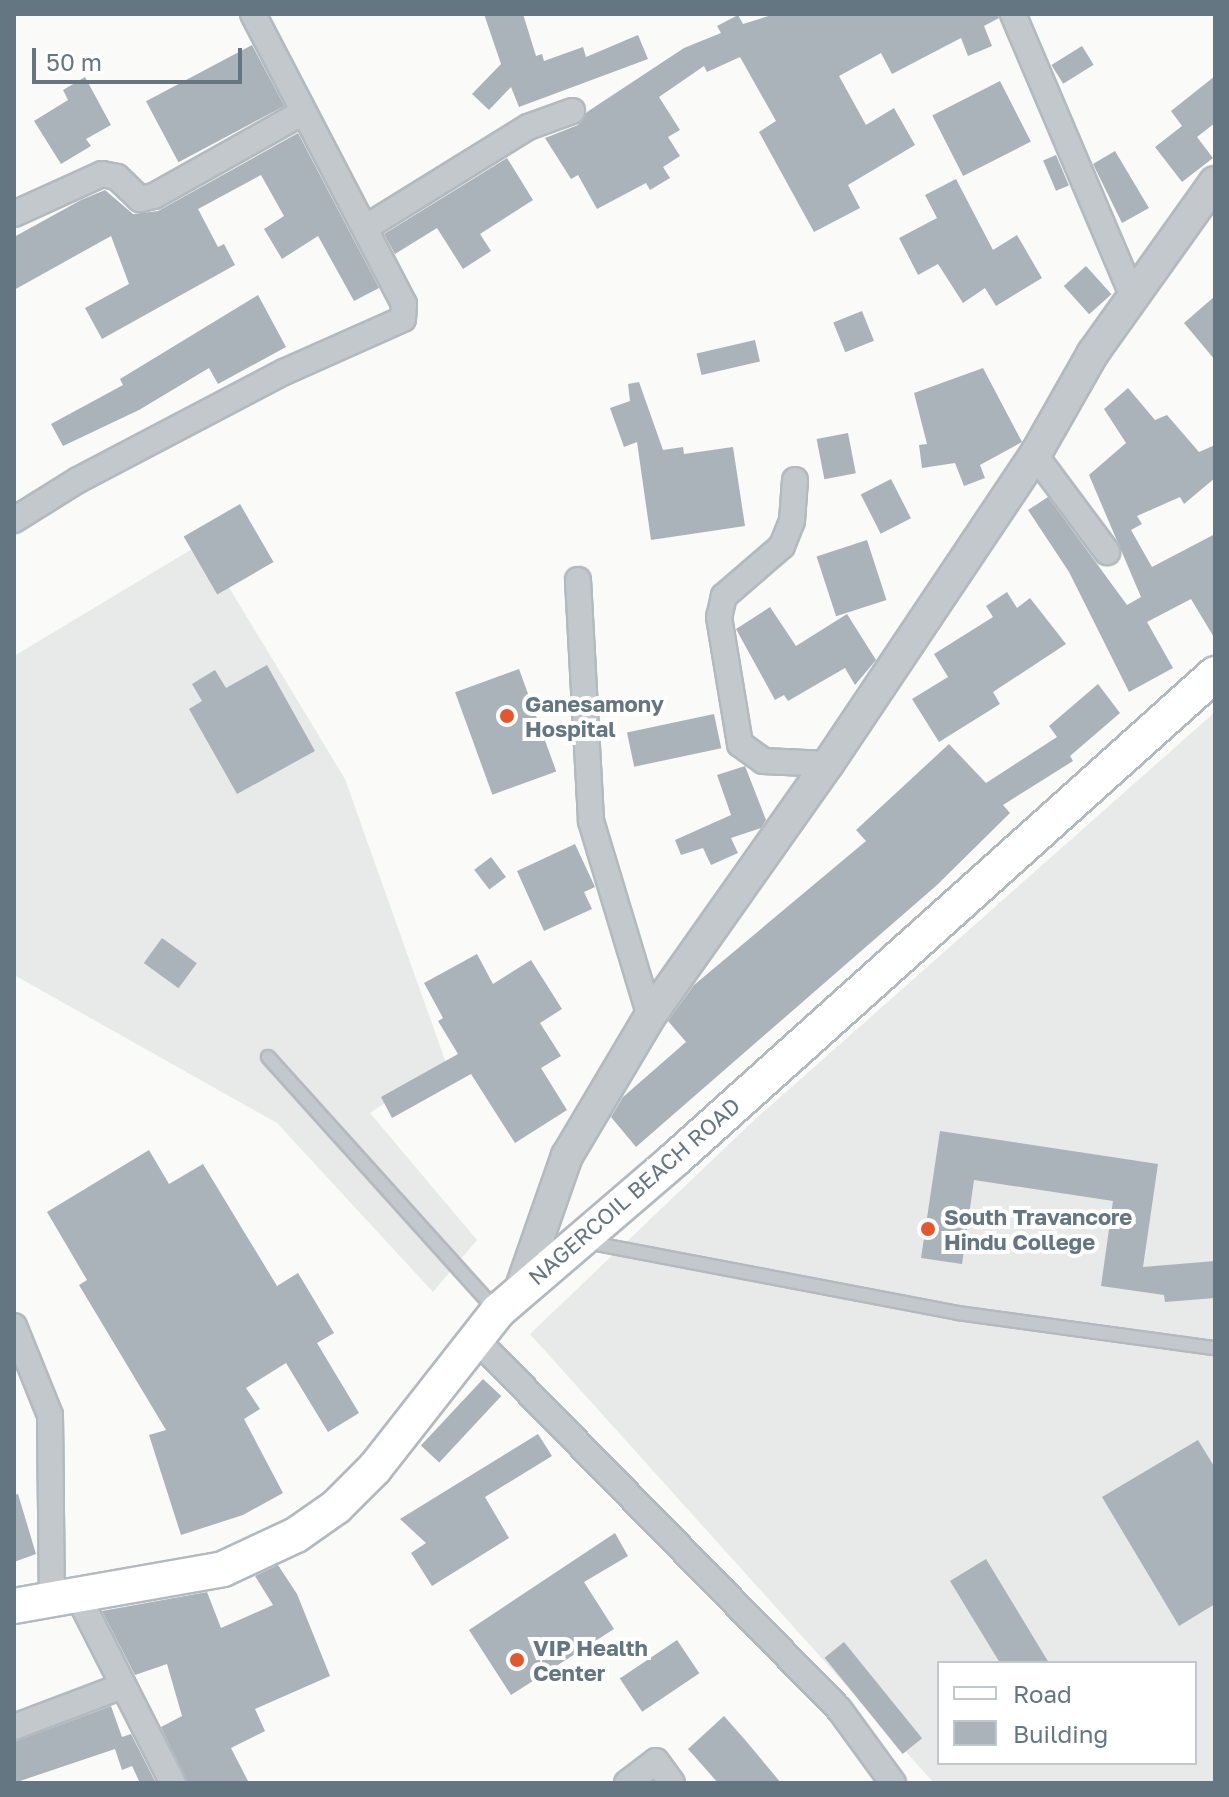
<!DOCTYPE html>
<html>
<head>
<meta charset="utf-8">
<style>
  body { margin:0 }
  #map { position:relative; width:1229px; height:1797px; overflow:hidden; background:#fafaf8; font-family:"Golos Text",sans-serif }
  div>[style] { position:absolute }
  .built>* { inset:0; background:#e8e9e9 }
  .building>* { inset:0; background:#aab3b9; transform-origin:0 0 }
  .roads { filter:drop-shadow(2px 0 #b3babf) drop-shadow(-2px 0 #b3babf) drop-shadow(0 2px #b3babf) drop-shadow(0 -2px #b3babf) }
  .service>* { height:12px; margin:-6px; padding:0 6px; transform-origin:6px; border-radius:6px; background:#c3c8cc }
  .minor>* { height:24px; margin:-12px; padding:0 12px; transform-origin:12px; border-radius:12px; background:#c3c8cc }
  .tertiary>* { height:30px; margin:-15px; padding:0 15px; transform-origin:15px; border-radius:15px; background:#c3c8cc }
  .secondary>* { height:34px; margin:-17px; padding:0 17px; transform-origin:17px; border-radius:17px; background:#fff }
  .dots>* { width:22px; height:22px; translate:-50% -50%; box-sizing:border-box; border:4px solid #fff; border-radius:50% }
  span { translate:-50% -50%; white-space:nowrap; text-align:center; line-height:1.15; -webkit-text-stroke:8px #fff; paint-order:stroke }
  .poi-label { font-size:22px; color:#657683; font-weight:700 }
  .left { translate:0 -50%; text-align:left }
  .street-label { font-size:22px; color:#657683 }
  .frame { position:absolute; inset:0; border:16px solid #657683; pointer-events:none }
  .legend { position:absolute; left:937px; top:1661px; width:260px; height:104px; box-sizing:border-box; background:#fff; border:2px solid #c1c8cd; margin:0; padding:10px 14px; list-style:none; font-size:24px; color:#657683 }
  .legend li { display:flex; align-items:center; gap:16px; height:40px }
  .legend b { width:40px; border:2px solid #c1c8cd }
  .scale { position:absolute; left:32px; top:48px; width:210px; height:36px; box-sizing:border-box; border:4px solid #657683; border-top:0; padding-left:10px; font-size:24px; line-height:28px; white-space:nowrap; color:#657683; -webkit-text-stroke:6px #fff; paint-order:stroke }
</style>
</head>
<body>
<div id="map">
  <div class="built">
    <div style="clip-path:polygon(202px 543px,345px 779px,446px 1063px,370px 1113px,477px 1240px,433px 1292px,277px 1123px,14px 975px,14px 656px)"></div>
    <div style="clip-path:polygon(evenodd,1215px 712px,1215px 1783px,934px 1783px,530px 1334px,750px 1124px,1215px 712px,939px 1663px,1195px 1663px,1195px 1763px,939px 1763px,939px 1663px)"></div>
  </div>
  <div class="building">
    <div style="clip-path:polygon(484px 14px,523px 14px,536px 56px,542px 54px,544px 61px,583px 47px,586px 57px,638px 35px,648px 59px,519px 107px,511px 87px,489px 110px,472px 94px,501px 64px)"></div>
    <div style="clip-path:polygon(775px 14px,998px 14px,999px 18px,984px 26px,992px 46px,968px 56px,961px 38px,892px 74px,881px 53px,839px 76px,866px 125px,894px 108px,915px 145px,848px 185px,860px 208px,814px 232px,759px 132px,776px 121px,740px 57px,707px 72px,704px 66px,659px 97px,680px 130px,668px 137px,680px 156px,663px 167px,670px 178px,650px 190px,646px 183px,597px 209px,578px 175px,571px 179px,545px 138px,578px 125px,587px 112px,684px 48px,721px 33px,717px 26px,738px 15px,743px 24px)"></div>
    <div style="left:252px;top:45px;width:69px;height:120px;rotate:62deg"></div>
    <div style="left:1082px;top:46px;width:22px;height:36px;rotate:58deg"></div>
    <div style="clip-path:polygon(1215px 76px,1215px 123px,1197px 137px,1213px 158px,1182px 182px,1155px 147px,1182px 126px,1171px 111px)"></div>
    <div style="clip-path:polygon(85px 77px,111px 125px,86px 139px,91px 146px,61px 164px,34px 121px,68px 100px,63px 90px)"></div>
    <div style="left:1000px;top:81px;width:68px;height:76px;rotate:63deg"></div>
    <div style="clip-path:polygon(298px 133px,379px 288px,354px 301px,318px 236px,282px 259px,264px 229px,284px 216px,261px 175px,198px 209px,218px 247px,224px 244px,235px 265px,102px 339px,85px 308px,129px 284px,111px 236px,14px 290px,14px 237px,81px 200px,105px 190px,133px 214px,158px 211px)"></div>
    <div style="clip-path:polygon(1115px 151px,1149px 208px,1122px 223px,1093px 164px)"></div>
    <div style="left:1056px;top:155px;width:33px;height:14px;rotate:67deg"></div>
    <div style="clip-path:polygon(507px 158px,533px 200px,480px 234px,491px 251px,463px 269px,437px 228px,395px 254px,384px 234px)"></div>
    <div style="clip-path:polygon(956px 179px,993px 250px,1017px 235px,1042px 278px,996px 306px,985px 288px,963px 303px,938px 264px,918px 275px,899px 238px,937px 218px,925px 195px)"></div>
    <div style="left:1086px;top:266px;width:38px;height:30px;rotate:48deg"></div>
    <div style="clip-path:polygon(258px 295px,286px 347px,218px 384px,209px 368px,139px 410px,63px 446px,51px 424px,123px 385px,120px 379px)"></div>
    <div style="clip-path:polygon(1215px 296px,1215px 360px,1184px 323px)"></div>
    <div style="left:862px;top:311px;width:32px;height:31px;rotate:68deg"></div>
    <div style="left:755px;top:340px;width:22px;height:60px;rotate:77deg"></div>
    <div style="clip-path:polygon(983px 368px,1022px 442px,980px 465px,985px 478px,964px 486px,955px 463px,922px 468px,919px 445px,927px 444px,914px 393px)"></div>
    <div style="clip-path:polygon(639px 382px,663px 450px,683px 447px,684px 454px,733px 447px,745px 526px,651px 540px,637px 442px,624px 447px,610px 408px,630px 401px,628px 384px)"></div>
    <div style="clip-path:polygon(1128px 388px,1155px 420px,1167px 415px,1199px 452px,1215px 445px,1215px 478px,1184px 504px,1180px 497px,1137px 516px,1142px 524px,1131px 530px,1152px 567px,1215px 534px,1215px 639px,1191px 599px,1147px 622px,1173px 668px,1129px 692px,1069px 572px,1028px 510px,1048px 497px,1127px 605px,1141px 597px,1089px 475px,1126px 443px,1104px 409px)"></div>
    <div style="left:848px;top:433px;width:41px;height:32px;rotate:79deg"></div>
    <div style="left:891px;top:479px;width:44px;height:34px;rotate:63deg"></div>
    <div style="left:240px;top:504px;width:67px;height:65px;rotate:60deg"></div>
    <div style="left:867px;top:540px;width:63px;height:53px;rotate:72deg"></div>
    <div style="clip-path:polygon(1007px 592px,1017px 608px,1030px 598px,1066px 644px,993px 692px,1000px 704px,939px 742px,912px 699px,948px 677px,934px 654px,993px 617px,986px 606px)"></div>
    <div style="clip-path:polygon(770px 607px,796px 646px,847px 614px,876px 660px,855px 685px,845px 668px,788px 701px,784px 695px,775px 700px,736px 629px)"></div>
    <div style="clip-path:polygon(267px 665px,315px 751px,237px 794px,189px 709px,202px 701px,192px 684px,215px 670px,226px 688px)"></div>
    <div style="left:519px;top:669px;width:109px;height:68px;rotate:70deg"></div>
    <div style="clip-path:polygon(1098px 684px,1120px 713px,1070px 756px,1073px 761px,1003px 805px,1010px 813px,937px 885px,636px 1147px,611px 1117px,623px 1097px,686px 1042px,668px 1021px,694px 985px,866px 841px,856px 830px,949px 744px,986px 783px,1057px 737px,1049px 726px)"></div>
    <div style="left:714px;top:714px;width:35px;height:89px;rotate:78deg"></div>
    <div style="clip-path:polygon(745px 766px,766px 820px,761px 828px,731px 838px,738px 853px,711px 865px,703px 848px,681px 855px,675px 840px,731px 815px,717px 775px)"></div>
    <div style="clip-path:polygon(575px 844px,595px 887px,584px 892px,592px 909px,544px 931px,517px 871px)"></div>
    <div style="left:491px;top:857px;width:25px;height:21px;rotate:53deg"></div>
    <div style="left:162px;top:938px;width:43px;height:31px;rotate:36deg"></div>
    <div style="clip-path:polygon(477px 954px,493px 984px,531px 960px,562px 1009px,540px 1023px,561px 1056px,541px 1068px,567px 1110px,515px 1143px,471px 1074px,392px 1118px,381px 1097px,458px 1054px,438px 1021px,443px 1018px,424px 983px)"></div>
    <div style="clip-path:polygon(940px 1131px,1158px 1164px,1143px 1267px,1215px 1261px,1215px 1298px,1165px 1302px,1164px 1295px,1101px 1286px,1113px 1201px,974px 1180px,962px 1264px,921px 1258px)"></div>
    <div style="clip-path:polygon(149px 1150px,169px 1184px,203px 1164px,277px 1286px,298px 1273px,334px 1333px,317px 1343px,359px 1413px,328px 1432px,286px 1363px,246px 1388px,260px 1409px,244px 1419px,283px 1493px,243px 1515px,181px 1535px,149px 1435px,166px 1430px,79px 1285px,87px 1280px,47px 1212px)"></div>
    <div style="left:483px;top:1379px;width:25px;height:91px;rotate:43deg"></div>
    <div style="clip-path:polygon(538px 1434px,552px 1456px,485px 1497px,509px 1538px,432px 1586px,411px 1553px,426px 1543px,400px 1519px)"></div>
    <div style="clip-path:polygon(1198px 1440px,1215px 1468px,1215px 1604px,1179px 1626px,1102px 1497px)"></div>
    <div style="clip-path:polygon(18px 1494px,36px 1554px,14px 1562px,14px 1495px)"></div>
    <div style="clip-path:polygon(615px 1533px,628px 1556px,584px 1582px,614px 1629px,511px 1695px,469px 1630px)"></div>
    <div style="clip-path:polygon(986px 1559px,1049px 1663px,1000px 1663px,950px 1581px)"></div>
    <div style="clip-path:polygon(278px 1565px,297px 1594px,330px 1676px,255px 1709px,265px 1731px,231px 1748px,249px 1783px,188px 1783px,161px 1727px,182px 1716px,167px 1664px,135px 1675px,102px 1611px,207px 1592px,221px 1628px,273px 1605px,255px 1576px)"></div>
    <div style="left:677px;top:1640px;width:40px;height:69px;rotate:56deg"></div>
    <div style="left:844px;top:1642px;width:124px;height:25px;rotate:51deg"></div>
    <div style="clip-path:polygon(111px 1706px,122px 1737px,131px 1734px,156px 1783px,140px 1783px,132px 1766px,122px 1770px,115px 1749px,14px 1783px,14px 1742px)"></div>
    <div style="clip-path:polygon(724px 1716px,746px 1741px,781px 1783px,718px 1783px,688px 1749px)"></div>
  </div>
  <div class="roads">
    <div class="service">
      <div style="left:268px;top:1057px;width:339px;rotate:48deg"></div>
      <div style="left:586px;top:1242px;width:379px;rotate:10.8deg"></div>
      <div style="left:958px;top:1313px;width:259px;rotate:7.8deg"></div>
    </div>
    <div class="minor">
      <div style="left:1013px;top:14px;width:305px;rotate:67deg"></div>
      <div style="left:14px;top:214px;width:97px;rotate:-24.4deg"></div>
      <div style="left:102px;top:174px;width:15px;rotate:11deg"></div>
      <div style="left:117px;top:177px;width:32px;rotate:44deg"></div>
      <div style="left:140px;top:199px;width:14px;rotate:-12deg"></div>
      <div style="left:154px;top:196px;width:170px;rotate:-29.3deg"></div>
      <div style="left:365px;top:228px;width:192px;rotate:-31.8deg"></div>
      <div style="left:528px;top:127px;width:47px;rotate:-20deg"></div>
      <div style="left:1035px;top:455px;width:121px;rotate:53.4deg"></div>
      <div style="left:795px;top:480px;width:41px;rotate:94.2deg"></div>
      <div style="left:792px;top:521px;width:27px;rotate:112deg"></div>
      <div style="left:782px;top:546px;width:77px;rotate:139.2deg"></div>
      <div style="left:724px;top:596px;width:22px;rotate:103deg"></div>
      <div style="left:719px;top:617px;width:129px;rotate:80.6deg"></div>
      <div style="left:740px;top:744px;width:29px;rotate:36deg"></div>
      <div style="left:763px;top:761px;width:65px;rotate:2.6deg"></div>
      <div style="left:14px;top:520px;width:75px;rotate:-32deg"></div>
      <div style="left:78px;top:480px;width:233px;rotate:-27.7deg"></div>
      <div style="left:284px;top:372px;width:130px;rotate:-24deg"></div>
      <div style="left:403px;top:319px;width:15px;rotate:-86deg"></div>
      <div style="left:404px;top:304px;width:327px;rotate:-117.5deg"></div>
      <div style="left:578px;top:580px;width:241px;rotate:86.9deg"></div>
      <div style="left:591px;top:821px;width:204px;rotate:73.2deg"></div>
      <div style="left:14px;top:1326px;width:96px;rotate:68deg"></div>
      <div style="left:50px;top:1415px;width:186px;rotate:89.4deg"></div>
      <div style="left:476px;top:1339px;width:518px;rotate:45.55deg"></div>
      <div style="left:839px;top:1709px;width:92px;rotate:53.9deg"></div>
      <div style="left:78px;top:1596px;width:210px;rotate:63.1deg"></div>
      <div style="left:14px;top:1727px;width:113px;rotate:-20.7deg"></div>
      <div style="left:627px;top:1783px;width:36px;rotate:-37deg"></div>
      <div style="left:656px;top:1761px;width:27px;rotate:54deg"></div>
    </div>
    <div class="tertiary">
      <div style="left:520px;top:1290px;width:142px;rotate:-70.7deg"></div>
      <div style="left:567px;top:1156px;width:163px;rotate:-59.3deg"></div>
      <div style="left:650px;top:1016px;width:309px;rotate:-54.8deg"></div>
      <div style="left:828px;top:764px;width:372px;rotate:-56.2deg"></div>
      <div style="left:1035px;top:455px;width:117px;rotate:-60.4deg"></div>
      <div style="left:1093px;top:353px;width:210px;rotate:-54.5deg"></div>
    </div>
    <div class="secondary">
      <div style="left:14px;top:1606px;width:212px;rotate:-10deg"></div>
      <div style="left:223px;top:1569px;width:81px;rotate:-25deg"></div>
      <div style="left:296px;top:1535px;width:49px;rotate:-35deg"></div>
      <div style="left:336px;top:1507px;width:55px;rotate:-45deg"></div>
      <div style="left:375px;top:1468px;width:199px;rotate:-51.9deg"></div>
      <div style="left:498px;top:1311px;width:232px;rotate:-40.6deg"></div>
      <div style="left:674px;top:1160px;width:727px;rotate:-41.93deg"></div>
    </div>
  </div>
  <div class="dots">
    <div style="left:507px;top:716px;background:#e4572e"></div>
    <div style="left:928px;top:1229px;background:#e4572e"></div>
    <div style="left:517px;top:1660px;background:#e4572e"></div>
  </div>
  <div class="poi-label">
    <span class="left" style="left:525px;top:716px">Ganesamony<br>Hospital</span>
    <span class="left" style="left:944px;top:1229px">South Travancore<br>Hindu College</span>
    <span class="left" style="left:533px;top:1660px">VIP Health<br>Center</span>
  </div>
  <div class="street-label">
    <span style="left:634px;top:1191px;rotate:-41deg">NAGERCOIL BEACH ROAD</span>
  </div>
  <div class="frame"></div>
  <ul class="legend">
  <li><b style="height:10px;background:#fff"></b>Road</li>
  <li><b style="height:22px;background:#aab3b9"></b>Building</li>
  </ul>
  <div class="scale">50 m</div>
</div>
</body>
</html>
